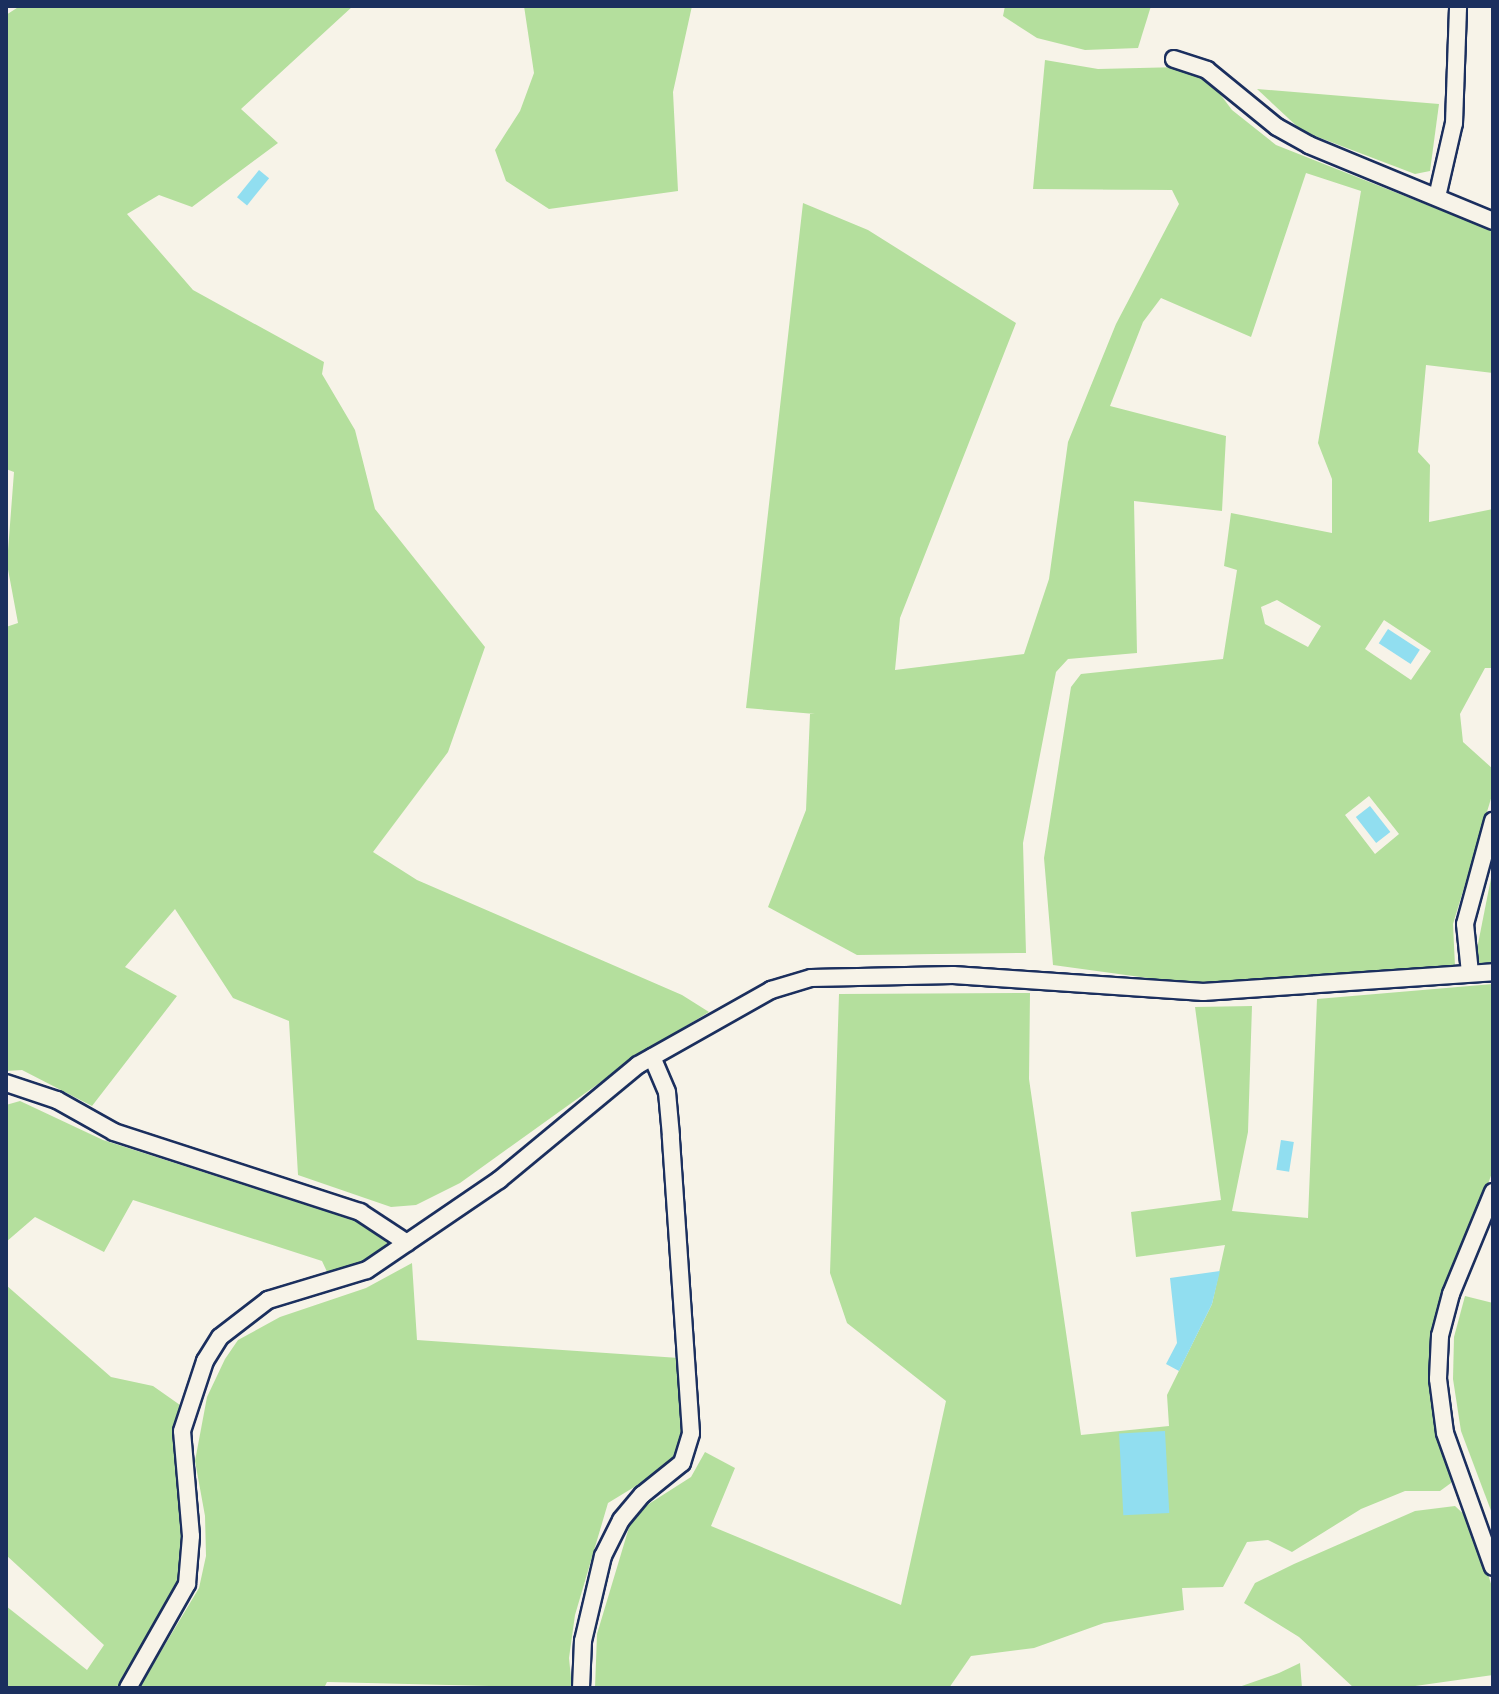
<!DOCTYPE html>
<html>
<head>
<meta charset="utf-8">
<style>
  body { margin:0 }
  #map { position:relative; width:1499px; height:1694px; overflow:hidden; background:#f7f3e8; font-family:"Balsamiq Sans",sans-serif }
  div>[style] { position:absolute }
  .green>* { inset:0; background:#b4df9d }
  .water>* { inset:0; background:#91def0; transform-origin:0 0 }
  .roads { filter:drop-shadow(2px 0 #1b2f5e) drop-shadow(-2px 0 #1b2f5e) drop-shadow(0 2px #1b2f5e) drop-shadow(0 -2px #1b2f5e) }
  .minor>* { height:16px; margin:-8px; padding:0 8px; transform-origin:8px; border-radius:8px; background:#f7f3e8 }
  span { translate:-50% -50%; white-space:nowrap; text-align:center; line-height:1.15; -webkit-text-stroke:8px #f7f3e8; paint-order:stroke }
  .frame { position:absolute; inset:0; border:8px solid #1b2f5e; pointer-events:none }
</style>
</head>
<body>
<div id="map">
  <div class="green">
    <div style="clip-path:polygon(20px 6px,353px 6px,241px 109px,278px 143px,192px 207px,159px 195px,127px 214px,193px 290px,324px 362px,322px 374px,355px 430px,375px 509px,485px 647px,448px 752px,373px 852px,417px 880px,682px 995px,709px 1012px,637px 1056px,460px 1183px,416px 1205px,391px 1207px,298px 1175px,289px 1021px,233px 998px,175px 909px,125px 967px,177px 996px,92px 1106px,22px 1070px,6px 1071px,6px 627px,18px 623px,7px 564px,14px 472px,6px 469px,6px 15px)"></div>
    <div style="clip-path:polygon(524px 6px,692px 6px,673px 92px,678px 191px,549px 209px,506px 181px,495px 150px,520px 111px,534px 73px)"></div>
    <div style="clip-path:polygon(1005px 6px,1151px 6px,1138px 48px,1085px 50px,1037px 38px,1003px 16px)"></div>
    <div style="clip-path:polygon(evenodd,1045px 60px,1098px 69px,1181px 67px,1211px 82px,1232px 110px,1276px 145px,1493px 231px,1493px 373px,1426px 365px,1418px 452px,1430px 465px,1429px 522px,1493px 509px,1493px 668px,1485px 668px,1460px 714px,1463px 742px,1493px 769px,1493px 792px,1453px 924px,1455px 966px,1206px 986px,1053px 965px,1044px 858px,1071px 687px,1081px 674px,1223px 659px,1237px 570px,1224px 566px,1231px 513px,1332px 533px,1332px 479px,1318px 443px,1361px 191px,1306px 173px,1251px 337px,1161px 298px,1143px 322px,1110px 406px,1226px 436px,1222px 511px,1134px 501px,1137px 653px,1068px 659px,1056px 672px,1023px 843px,1026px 953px,857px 955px,768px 907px,806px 810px,810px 714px,815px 714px,746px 708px,803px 203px,868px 230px,1016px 323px,900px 618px,895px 670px,1024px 654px,1049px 579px,1068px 442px,1116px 324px,1179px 204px,1172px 190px,1033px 189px,1045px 60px,1277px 600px,1321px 626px,1308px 647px,1265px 624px,1261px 607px,1277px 600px,1045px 60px,1384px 620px,1431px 651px,1411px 680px,1365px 649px,1384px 620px,1045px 60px,1369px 796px,1399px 834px,1375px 854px,1345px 815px,1369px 796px)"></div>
    <div style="clip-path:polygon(1257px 89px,1439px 104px,1430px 171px,1415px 174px,1302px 131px)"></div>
    <div style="clip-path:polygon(1493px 868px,1493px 964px,1480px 964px,1476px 954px)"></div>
    <div style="clip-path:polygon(1493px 984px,1493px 1170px,1434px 1335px,1454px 1469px,1451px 1483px,1440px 1491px,1405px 1491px,1361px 1509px,1292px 1552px,1268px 1540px,1247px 1542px,1223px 1587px,1182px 1588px,1184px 1610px,1104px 1623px,1034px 1648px,971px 1656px,949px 1688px,595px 1688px,597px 1634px,633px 1514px,691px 1477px,705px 1452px,735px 1468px,711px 1526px,901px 1605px,946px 1401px,847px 1323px,830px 1273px,839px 994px,1030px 993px,1029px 1079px,1081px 1435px,1169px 1426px,1167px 1395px,1212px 1304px,1225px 1245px,1136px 1257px,1131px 1212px,1221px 1200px,1195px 1007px,1252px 1006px,1248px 1132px,1232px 1211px,1308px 1218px,1317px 999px)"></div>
    <div style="clip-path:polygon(20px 1101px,103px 1140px,359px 1222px,390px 1245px,364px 1263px,329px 1276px,322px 1261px,133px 1200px,104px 1252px,35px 1217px,6px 1242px,6px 1105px)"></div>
    <div style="clip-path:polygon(412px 1263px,417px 1340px,679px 1358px,682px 1442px,672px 1464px,608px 1503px,575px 1615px,569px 1658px,572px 1688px,327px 1682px,324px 1688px,139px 1688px,199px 1588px,206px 1556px,205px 1516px,195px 1461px,207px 1397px,225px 1359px,238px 1340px,280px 1317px,366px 1288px)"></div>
    <div style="clip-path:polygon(6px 1285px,111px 1377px,153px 1386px,180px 1405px,172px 1434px,184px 1541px,180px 1580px,117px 1688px,6px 1688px,6px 1606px,87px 1670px,104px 1645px,6px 1555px)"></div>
    <div style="clip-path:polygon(1465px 1296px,1493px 1303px,1493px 1516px,1461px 1431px,1453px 1379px,1454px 1337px)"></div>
    <div style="clip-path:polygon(1455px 1506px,1471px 1521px,1493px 1590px,1493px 1675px,1401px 1688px,1354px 1688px,1299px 1637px,1244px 1603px,1255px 1583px,1294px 1564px,1415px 1511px)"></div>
    <div style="clip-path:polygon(1300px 1663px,1302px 1688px,1236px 1688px,1279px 1673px)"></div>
  </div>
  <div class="water">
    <div style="left:259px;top:170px;width:13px;height:35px;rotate:39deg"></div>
    <div style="left:1388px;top:629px;width:38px;height:17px;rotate:33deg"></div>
    <div style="left:1370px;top:806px;width:33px;height:18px;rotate:52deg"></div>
    <div style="left:1281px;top:1140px;width:13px;height:30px;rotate:9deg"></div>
    <div style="clip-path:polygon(1220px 1271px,1212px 1304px,1179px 1371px,1166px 1364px,1177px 1343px,1170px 1278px)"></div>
    <div style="left:1165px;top:1431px;width:82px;height:46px;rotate:87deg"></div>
  </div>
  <div class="roads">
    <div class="minor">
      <div style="left:1174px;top:59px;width:35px;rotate:18deg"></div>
      <div style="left:1207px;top:70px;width:90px;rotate:39.2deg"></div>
      <div style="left:1277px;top:127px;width:37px;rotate:29deg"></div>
      <div style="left:1309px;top:145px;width:199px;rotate:22.4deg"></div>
      <div style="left:1437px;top:197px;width:76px;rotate:-77.1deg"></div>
      <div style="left:1454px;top:123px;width:117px;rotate:-88deg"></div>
      <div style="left:1470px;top:973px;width:49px;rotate:-95.8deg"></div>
      <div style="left:1465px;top:924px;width:107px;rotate:-74.8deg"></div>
      <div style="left:6px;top:1083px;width:54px;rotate:18.4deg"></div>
      <div style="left:57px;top:1100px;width:65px;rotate:29.3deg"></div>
      <div style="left:114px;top:1132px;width:259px;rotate:18deg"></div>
      <div style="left:360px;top:1212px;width:56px;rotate:33.4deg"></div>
      <div style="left:1493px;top:1192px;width:110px;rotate:112.4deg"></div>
      <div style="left:1451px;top:1294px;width:43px;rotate:104.7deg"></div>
      <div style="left:1440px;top:1336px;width:43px;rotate:92.7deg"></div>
      <div style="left:1438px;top:1379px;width:54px;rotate:82.6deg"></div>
      <div style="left:1445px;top:1433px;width:142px;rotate:70.3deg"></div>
      <div style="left:128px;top:1688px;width:120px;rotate:-60.4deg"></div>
      <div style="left:187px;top:1584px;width:48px;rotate:-85.2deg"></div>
      <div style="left:191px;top:1536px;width:105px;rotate:-94.9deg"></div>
      <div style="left:182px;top:1431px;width:74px;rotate:-71.8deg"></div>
      <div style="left:205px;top:1361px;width:28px;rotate:-58deg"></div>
      <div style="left:220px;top:1337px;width:61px;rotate:-37.6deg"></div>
      <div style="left:268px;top:1300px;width:103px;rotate:-16.9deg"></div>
      <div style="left:367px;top:1270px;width:160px;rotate:-34.3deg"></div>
      <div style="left:499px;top:1180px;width:180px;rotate:-39.6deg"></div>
      <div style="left:638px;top:1065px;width:153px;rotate:-29.4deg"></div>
      <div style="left:771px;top:990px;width:42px;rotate:-16.7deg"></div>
      <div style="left:811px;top:978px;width:142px;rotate:-1.2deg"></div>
      <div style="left:953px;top:975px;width:251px;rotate:3.9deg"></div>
      <div style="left:1203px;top:992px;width:291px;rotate:-3.9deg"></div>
      <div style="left:581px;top:1688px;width:47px;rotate:-87.6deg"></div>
      <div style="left:583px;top:1641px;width:87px;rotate:-76.8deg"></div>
      <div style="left:603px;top:1556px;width:40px;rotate:-63.4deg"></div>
      <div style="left:621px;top:1520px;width:33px;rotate:-50deg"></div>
      <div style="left:642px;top:1495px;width:51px;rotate:-38.7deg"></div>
      <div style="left:682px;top:1463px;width:31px;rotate:-73deg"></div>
      <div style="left:691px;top:1433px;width:298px;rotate:-93.9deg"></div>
      <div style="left:671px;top:1136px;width:44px;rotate:-95.2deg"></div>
      <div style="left:667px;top:1092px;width:38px;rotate:-113deg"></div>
    </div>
  </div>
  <div class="frame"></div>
</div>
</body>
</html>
